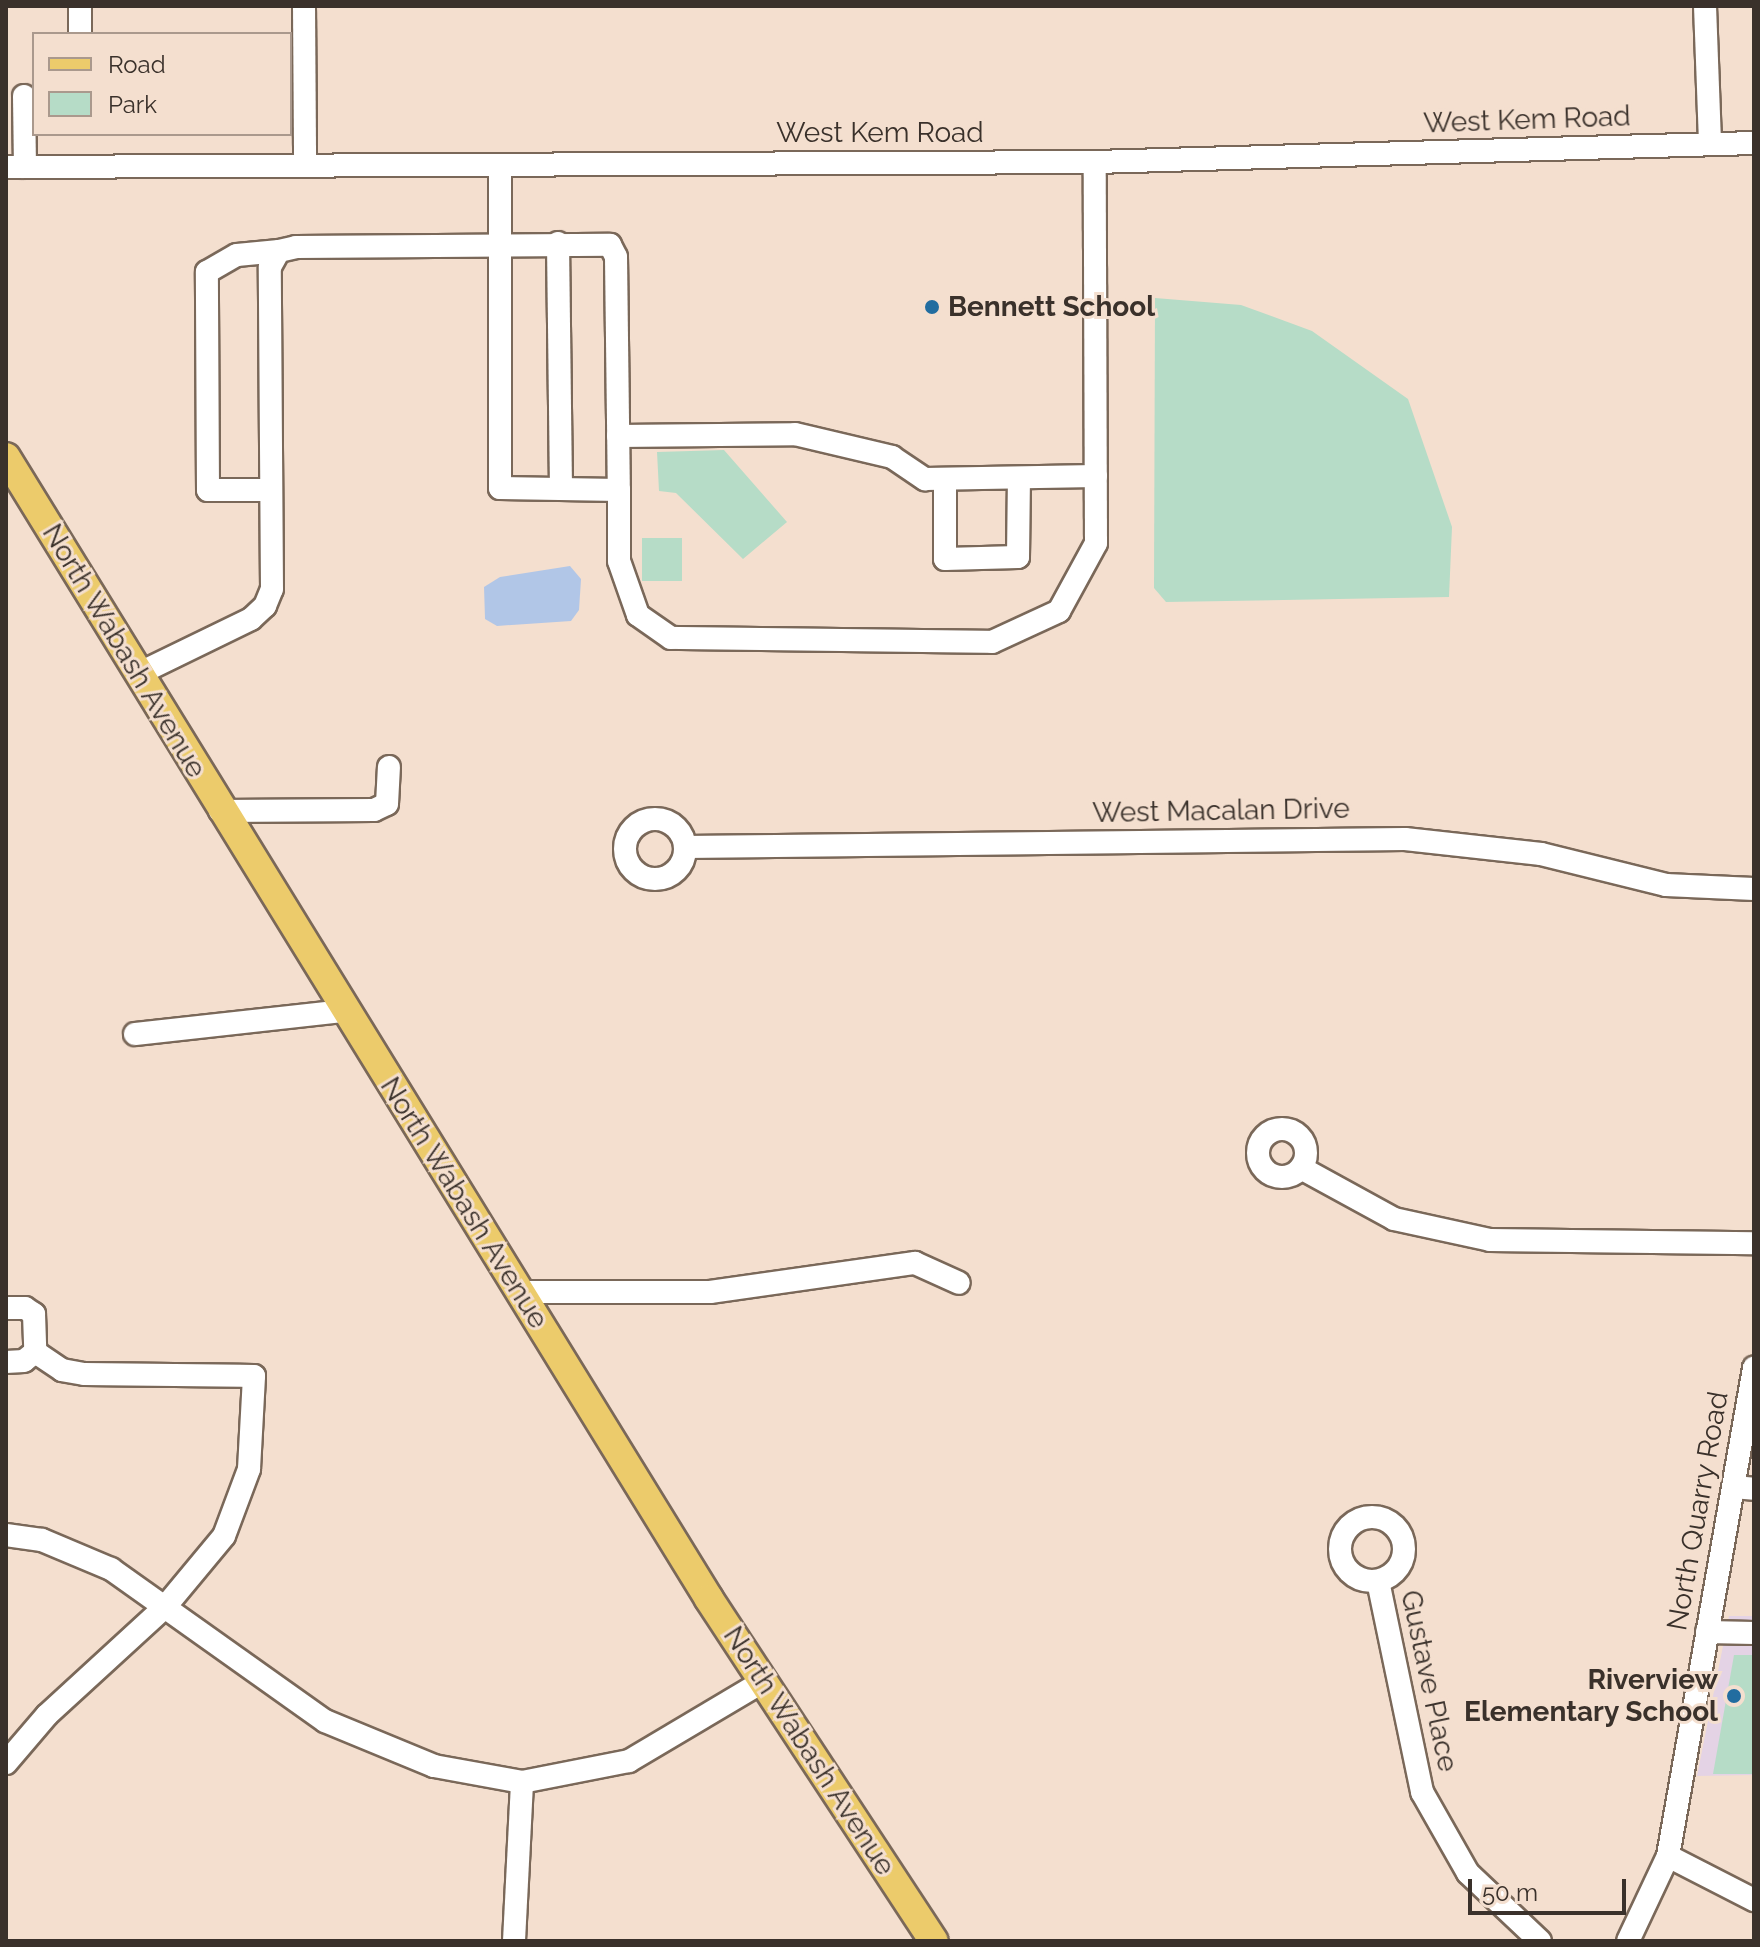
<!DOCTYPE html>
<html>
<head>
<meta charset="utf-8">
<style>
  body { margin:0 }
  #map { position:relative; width:1760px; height:1947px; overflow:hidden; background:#f4dfcf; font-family:Raleway,sans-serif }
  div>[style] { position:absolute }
  .education>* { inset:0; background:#e4d3e5 }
  .green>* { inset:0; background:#b6dcc7; transform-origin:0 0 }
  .water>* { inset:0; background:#b1c6e7 }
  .roads { filter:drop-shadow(2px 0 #7a6859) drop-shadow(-2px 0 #7a6859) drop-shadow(0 2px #7a6859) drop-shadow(0 -2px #7a6859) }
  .minor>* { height:22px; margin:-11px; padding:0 11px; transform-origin:11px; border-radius:11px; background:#fff }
  .minor>.ring { margin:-11px; padding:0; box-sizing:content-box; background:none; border:22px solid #fff; border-radius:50% }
  .major>* { height:28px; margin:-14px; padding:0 14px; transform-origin:14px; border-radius:14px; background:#eccb6b }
  .dots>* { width:22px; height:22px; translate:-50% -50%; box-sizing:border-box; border:4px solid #f4dfcf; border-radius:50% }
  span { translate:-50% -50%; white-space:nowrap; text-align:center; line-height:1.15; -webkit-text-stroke:6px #f4dfcf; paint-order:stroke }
  .street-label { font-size:28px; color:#3a312b }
  .poi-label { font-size:28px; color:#3a312b; font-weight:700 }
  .left { translate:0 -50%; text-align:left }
  .right { translate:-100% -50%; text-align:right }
  .frame { position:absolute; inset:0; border:8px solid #3a312b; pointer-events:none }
  .legend { position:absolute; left:32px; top:32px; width:260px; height:104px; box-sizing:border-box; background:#f4dfcf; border:2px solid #aa998d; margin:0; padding:10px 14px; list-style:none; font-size:24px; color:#3a312b }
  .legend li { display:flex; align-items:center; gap:16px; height:40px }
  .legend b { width:40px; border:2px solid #aa998d }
  .scale { position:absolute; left:1468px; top:1879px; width:158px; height:36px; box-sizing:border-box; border:4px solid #3a312b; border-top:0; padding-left:10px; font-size:24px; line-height:28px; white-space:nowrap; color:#3a312b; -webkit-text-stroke:6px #f4dfcf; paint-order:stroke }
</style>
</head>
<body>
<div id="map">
  <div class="education">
    <div style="clip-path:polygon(1729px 1616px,1754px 1616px,1754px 1775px,1697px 1776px)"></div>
  </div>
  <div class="green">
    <div style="clip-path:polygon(1155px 298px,1241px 305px,1312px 331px,1408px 399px,1452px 527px,1449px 597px,1166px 602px,1154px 588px)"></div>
    <div style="clip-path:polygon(724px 450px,787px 522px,743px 559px,676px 493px,659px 491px,657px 452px)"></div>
    <div style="left:682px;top:538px;width:43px;height:40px;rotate:90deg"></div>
    <div style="clip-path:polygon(1734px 1655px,1754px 1655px,1754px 1774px,1713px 1774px)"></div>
  </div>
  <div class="water">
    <div style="clip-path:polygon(570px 566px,581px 579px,579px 610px,571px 621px,497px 626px,485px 619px,484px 587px,500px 577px)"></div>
  </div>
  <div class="roads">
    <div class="minor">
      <div style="left:80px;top:6px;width:28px;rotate:90deg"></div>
      <div style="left:304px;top:6px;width:158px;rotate:89.6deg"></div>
      <div style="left:1705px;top:6px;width:138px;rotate:87.9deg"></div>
      <div style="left:24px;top:96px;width:71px;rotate:89.2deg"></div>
      <div style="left:500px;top:165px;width:323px;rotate:90deg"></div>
      <div style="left:500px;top:488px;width:119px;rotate:1deg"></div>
      <div style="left:619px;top:490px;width:71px;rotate:90deg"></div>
      <div style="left:619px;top:561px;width:57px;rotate:70.6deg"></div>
      <div style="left:638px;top:615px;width:40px;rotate:34.9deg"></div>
      <div style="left:671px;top:638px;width:321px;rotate:0.7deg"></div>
      <div style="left:992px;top:642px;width:74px;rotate:-24.8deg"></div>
      <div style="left:1059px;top:611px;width:77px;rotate:-61.4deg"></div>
      <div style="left:1096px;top:543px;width:381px;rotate:-90.2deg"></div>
      <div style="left:6px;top:167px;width:1089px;rotate:-0.26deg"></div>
      <div style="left:1095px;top:162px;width:659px;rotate:-1.65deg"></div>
      <div style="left:558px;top:243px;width:246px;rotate:89.3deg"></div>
      <div style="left:618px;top:436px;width:177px;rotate:-0.6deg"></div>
      <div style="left:795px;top:434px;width:100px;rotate:13.3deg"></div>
      <div style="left:892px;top:457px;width:40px;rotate:34deg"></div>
      <div style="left:925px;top:479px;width:171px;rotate:-1deg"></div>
      <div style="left:945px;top:479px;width:80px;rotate:90deg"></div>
      <div style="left:945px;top:559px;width:73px;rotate:-1.6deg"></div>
      <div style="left:1018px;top:557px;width:79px;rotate:-89.3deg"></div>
      <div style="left:271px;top:490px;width:63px;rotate:180deg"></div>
      <div style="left:208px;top:490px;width:218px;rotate:-90.3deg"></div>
      <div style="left:207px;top:272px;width:34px;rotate:-30deg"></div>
      <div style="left:237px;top:255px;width:42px;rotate:-5.4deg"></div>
      <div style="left:138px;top:674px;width:126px;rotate:-26deg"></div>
      <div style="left:251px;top:619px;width:19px;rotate:-43deg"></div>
      <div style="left:265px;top:606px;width:18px;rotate:-68deg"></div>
      <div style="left:272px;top:589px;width:322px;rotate:-90.4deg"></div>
      <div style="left:270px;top:267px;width:18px;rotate:-61deg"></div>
      <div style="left:279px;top:251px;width:17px;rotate:-13deg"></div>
      <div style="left:296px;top:247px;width:314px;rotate:-0.4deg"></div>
      <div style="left:610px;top:245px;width:13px;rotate:63deg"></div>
      <div style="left:616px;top:257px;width:233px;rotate:89.3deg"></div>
      <div style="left:220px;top:811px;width:154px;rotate:-0.4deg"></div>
      <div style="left:374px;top:810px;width:14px;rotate:-25deg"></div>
      <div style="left:387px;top:804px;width:37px;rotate:-87deg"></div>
      <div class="ring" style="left:625px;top:819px;width:38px;height:38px"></div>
      <div style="left:685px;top:847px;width:720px;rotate:-0.64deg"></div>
      <div style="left:1405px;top:839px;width:137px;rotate:6.3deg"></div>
      <div style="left:1541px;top:854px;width:129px;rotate:13.9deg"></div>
      <div style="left:1666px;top:885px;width:88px;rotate:2.6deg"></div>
      <div style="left:135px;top:1034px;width:211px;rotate:-6.3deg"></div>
      <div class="ring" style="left:1258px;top:1129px;width:26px;height:26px"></div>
      <div style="left:1301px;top:1168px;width:106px;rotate:28.7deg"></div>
      <div style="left:1394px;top:1219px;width:98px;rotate:12.3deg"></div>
      <div style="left:1490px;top:1240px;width:264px;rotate:0.7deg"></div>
      <div style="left:519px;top:1292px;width:191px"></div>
      <div style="left:710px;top:1292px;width:207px;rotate:-8.1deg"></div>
      <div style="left:915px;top:1263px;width:48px;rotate:24.4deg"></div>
      <div style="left:6px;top:1308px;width:19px"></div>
      <div style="left:25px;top:1308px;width:11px;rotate:34deg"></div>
      <div style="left:34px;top:1314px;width:38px;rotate:88deg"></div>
      <div style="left:35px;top:1352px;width:14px;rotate:141deg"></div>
      <div style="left:24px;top:1361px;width:18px;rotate:177deg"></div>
      <div style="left:1733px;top:1487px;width:21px;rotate:5deg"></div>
      <div class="ring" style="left:1340px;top:1517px;width:42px;height:42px"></div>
      <div style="left:6px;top:1535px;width:36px;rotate:8deg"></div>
      <div style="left:42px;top:1540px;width:75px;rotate:22.8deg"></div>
      <div style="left:111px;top:1569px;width:262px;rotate:35.4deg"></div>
      <div style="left:325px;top:1721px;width:118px;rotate:22.4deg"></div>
      <div style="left:434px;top:1766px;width:89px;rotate:10.3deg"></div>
      <div style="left:522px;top:1782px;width:109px;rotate:-11.1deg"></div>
      <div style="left:629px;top:1761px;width:155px;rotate:-30.7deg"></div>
      <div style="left:1378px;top:1581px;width:216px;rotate:78.2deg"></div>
      <div style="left:1422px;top:1792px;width:93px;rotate:60.4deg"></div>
      <div style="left:1468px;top:1873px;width:99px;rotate:43.4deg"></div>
      <div style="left:1707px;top:1632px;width:47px;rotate:1.2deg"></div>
      <div style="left:6px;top:1763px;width:63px;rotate:-49.5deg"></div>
      <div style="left:47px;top:1715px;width:160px;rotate:-42.5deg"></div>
      <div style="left:165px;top:1607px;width:92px;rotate:-50.3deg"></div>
      <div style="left:224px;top:1536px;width:72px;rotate:-69.5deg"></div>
      <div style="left:249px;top:1469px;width:93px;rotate:-86.9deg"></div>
      <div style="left:254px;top:1376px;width:170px;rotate:-179.3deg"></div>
      <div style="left:84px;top:1374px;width:22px;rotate:-170deg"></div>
      <div style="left:62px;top:1370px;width:32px;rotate:-146deg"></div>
      <div style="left:1668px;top:1856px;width:97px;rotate:27.1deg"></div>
      <div style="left:514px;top:1941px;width:159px;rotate:-87.1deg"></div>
      <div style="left:1628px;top:1941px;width:94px;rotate:-64.8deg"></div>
      <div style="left:1668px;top:1856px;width:496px;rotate:-80deg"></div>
    </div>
    <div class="major">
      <div style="left:6px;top:457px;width:1341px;rotate:58.38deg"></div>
      <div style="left:709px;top:1599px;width:409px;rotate:56.7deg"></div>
    </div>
  </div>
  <div class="dots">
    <div style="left:932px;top:307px;background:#226da0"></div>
    <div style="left:1734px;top:1696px;background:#226da0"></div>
  </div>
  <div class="street-label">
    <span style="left:1527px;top:120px;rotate:-2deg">West Kem Road</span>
    <span style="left:880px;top:133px">West Kem Road</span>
    <span style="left:124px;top:651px;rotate:59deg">North Wabash Avenue</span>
    <span style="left:1221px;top:811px;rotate:-1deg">West Macalan Drive</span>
    <span style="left:464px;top:1203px;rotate:58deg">North Wabash Avenue</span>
    <span style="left:1698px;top:1511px;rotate:-80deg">North Quarry Road</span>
    <span style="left:1429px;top:1681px;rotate:78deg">Gustave Place</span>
    <span style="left:809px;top:1751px;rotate:57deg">North Wabash Avenue</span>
  </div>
  <div class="poi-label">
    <span class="left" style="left:948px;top:307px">Bennett School</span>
    <span class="right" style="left:1718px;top:1696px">Riverview<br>Elementary School</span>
  </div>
  <div class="frame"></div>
  <ul class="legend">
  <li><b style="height:10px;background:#eccb6b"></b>Road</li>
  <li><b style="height:22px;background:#b6dcc7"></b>Park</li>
  </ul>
  <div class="scale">50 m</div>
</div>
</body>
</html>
